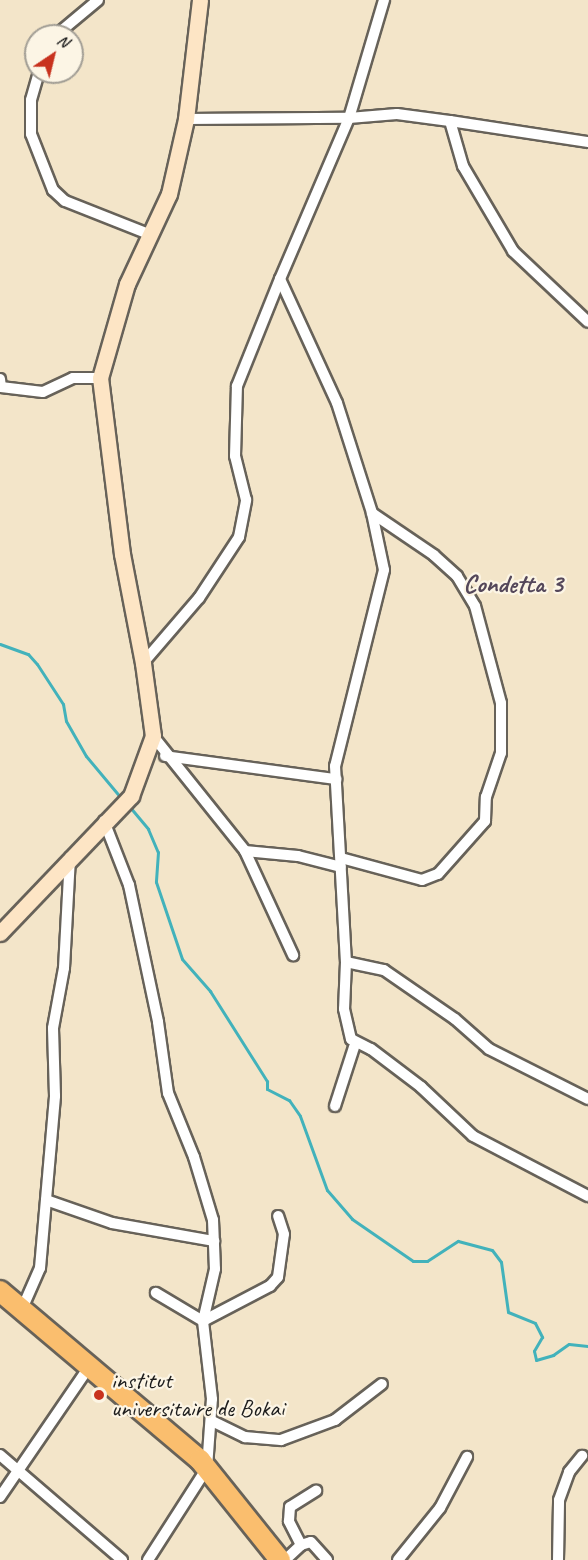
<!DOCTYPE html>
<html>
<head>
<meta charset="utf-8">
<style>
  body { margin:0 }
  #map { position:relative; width:588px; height:1560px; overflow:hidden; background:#f3e5c9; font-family:Caveat,sans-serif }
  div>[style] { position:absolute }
  .stream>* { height:3px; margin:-1.5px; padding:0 1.5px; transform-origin:1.5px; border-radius:1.5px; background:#42b2bb }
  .roads { filter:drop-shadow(2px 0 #676259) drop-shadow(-2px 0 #676259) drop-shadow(0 2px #676259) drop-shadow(0 -2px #676259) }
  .street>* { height:10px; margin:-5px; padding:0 5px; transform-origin:5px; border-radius:5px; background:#fff }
  .secondary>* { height:15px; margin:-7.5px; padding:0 7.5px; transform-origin:7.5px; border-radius:7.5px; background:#fde5c5 }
  .highway>* { height:20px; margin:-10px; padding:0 10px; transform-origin:10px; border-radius:10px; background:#fabe6e }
  .dots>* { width:16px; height:16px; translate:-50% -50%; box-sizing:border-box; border:3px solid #fcf5e5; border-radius:50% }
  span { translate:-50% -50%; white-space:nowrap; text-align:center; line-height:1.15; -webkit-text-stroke:4.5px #fcf5e5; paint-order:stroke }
  .poi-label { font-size:24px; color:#1c1c1c }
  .left { translate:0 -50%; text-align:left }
  .neighbourhood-label { font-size:26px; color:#54475a; font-weight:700 }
  .north { position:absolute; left:24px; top:24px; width:60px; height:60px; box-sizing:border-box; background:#fcf5e5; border:2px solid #a29e95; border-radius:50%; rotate:35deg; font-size:16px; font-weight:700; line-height:24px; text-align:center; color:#1c1c1c }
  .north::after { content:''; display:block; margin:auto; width:21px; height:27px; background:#c8321e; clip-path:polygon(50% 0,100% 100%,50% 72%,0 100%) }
</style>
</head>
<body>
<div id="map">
  <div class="stream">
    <div style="left:0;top:644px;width:30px;rotate:20deg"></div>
    <div style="left:28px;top:654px;width:13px;rotate:48deg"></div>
    <div style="left:37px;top:664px;width:48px;rotate:57deg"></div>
    <div style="left:63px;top:704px;width:17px;rotate:80deg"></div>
    <div style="left:66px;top:721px;width:40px;rotate:60.3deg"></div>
    <div style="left:86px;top:756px;width:56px;rotate:50.1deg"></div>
    <div style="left:129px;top:806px;width:30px;rotate:50deg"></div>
    <div style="left:148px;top:829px;width:25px;rotate:67deg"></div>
    <div style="left:158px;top:852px;width:30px;rotate:94deg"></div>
    <div style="left:156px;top:882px;width:81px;rotate:71.3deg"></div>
    <div style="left:182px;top:959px;width:43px;rotate:48.8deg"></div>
    <div style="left:210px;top:991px;width:107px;rotate:57.7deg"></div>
    <div style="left:267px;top:1081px;width:8px;rotate:90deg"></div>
    <div style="left:267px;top:1089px;width:25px;rotate:27deg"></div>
    <div style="left:289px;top:1100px;width:19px;rotate:55deg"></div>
    <div style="left:300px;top:1116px;width:79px;rotate:70deg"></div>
    <div style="left:327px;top:1190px;width:38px;rotate:49deg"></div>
    <div style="left:352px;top:1219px;width:74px;rotate:34.5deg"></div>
    <div style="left:413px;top:1261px;width:14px"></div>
    <div style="left:427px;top:1261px;width:37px;rotate:-33deg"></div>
    <div style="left:458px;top:1241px;width:35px;rotate:15deg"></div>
    <div style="left:492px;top:1250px;width:15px;rotate:53deg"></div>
    <div style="left:501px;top:1262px;width:50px;rotate:82deg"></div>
    <div style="left:508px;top:1312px;width:29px;rotate:22deg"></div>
    <div style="left:535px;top:1323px;width:16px;rotate:63deg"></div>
    <div style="left:542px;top:1337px;width:16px;rotate:120deg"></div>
    <div style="left:534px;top:1351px;width:9px;rotate:77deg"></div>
    <div style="left:536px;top:1360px;width:18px;rotate:-16deg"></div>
    <div style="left:553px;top:1355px;width:19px;rotate:-35deg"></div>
    <div style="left:569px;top:1344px;width:19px;rotate:6deg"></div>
  </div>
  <div class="roads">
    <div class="street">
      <div style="left:384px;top:0;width:123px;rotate:106.5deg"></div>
      <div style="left:349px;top:118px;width:175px;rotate:113.2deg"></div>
      <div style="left:280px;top:279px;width:136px;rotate:65.3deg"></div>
      <div style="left:337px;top:403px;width:115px;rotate:72.3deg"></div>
      <div style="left:372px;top:513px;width:58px;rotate:78.1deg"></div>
      <div style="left:384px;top:570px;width:202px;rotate:104deg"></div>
      <div style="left:335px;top:766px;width:196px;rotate:86.8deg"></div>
      <div style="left:346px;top:962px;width:47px;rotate:92.4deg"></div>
      <div style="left:344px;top:1009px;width:31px;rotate:77deg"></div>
      <div style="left:351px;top:1039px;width:22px;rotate:27deg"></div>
      <div style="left:371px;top:1049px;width:63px;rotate:37.2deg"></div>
      <div style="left:421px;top:1087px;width:71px;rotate:43.3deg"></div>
      <div style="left:473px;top:1136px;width:130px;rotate:27.6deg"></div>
      <div style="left:55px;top:36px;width:56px;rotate:-39.9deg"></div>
      <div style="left:39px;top:72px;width:29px;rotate:106deg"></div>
      <div style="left:31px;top:100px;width:34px;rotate:90deg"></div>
      <div style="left:31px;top:134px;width:60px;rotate:68.6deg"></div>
      <div style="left:53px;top:190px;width:16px;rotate:43deg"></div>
      <div style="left:65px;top:201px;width:92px;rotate:21.6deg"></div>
      <div style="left:186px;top:119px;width:163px;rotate:-0.4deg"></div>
      <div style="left:349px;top:118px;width:48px;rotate:-4.8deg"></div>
      <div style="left:397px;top:114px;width:53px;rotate:7.5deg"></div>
      <div style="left:450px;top:121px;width:47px;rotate:73.9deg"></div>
      <div style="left:463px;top:166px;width:99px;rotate:59.5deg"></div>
      <div style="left:513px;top:251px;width:103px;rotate:43.4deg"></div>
      <div style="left:450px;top:121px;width:140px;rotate:8.7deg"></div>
      <div style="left:0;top:379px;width:8px;rotate:83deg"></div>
      <div style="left:1px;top:387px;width:42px;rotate:6.8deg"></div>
      <div style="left:43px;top:392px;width:33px;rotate:-25deg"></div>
      <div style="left:73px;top:378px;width:27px"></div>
      <div style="left:143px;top:663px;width:86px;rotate:-49.3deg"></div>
      <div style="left:199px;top:598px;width:73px;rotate:-56.7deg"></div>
      <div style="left:239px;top:537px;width:38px;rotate:-79deg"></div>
      <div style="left:246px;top:500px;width:45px;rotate:-104deg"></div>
      <div style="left:235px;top:456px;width:70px;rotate:-88.4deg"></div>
      <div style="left:237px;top:386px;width:115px;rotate:-68.1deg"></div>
      <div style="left:153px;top:736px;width:147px;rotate:51.3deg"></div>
      <div style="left:245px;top:851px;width:53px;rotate:5.4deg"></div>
      <div style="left:298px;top:856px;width:44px;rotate:14.3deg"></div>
      <div style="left:165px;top:756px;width:173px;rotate:7.7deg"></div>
      <div style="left:104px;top:821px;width:69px;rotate:68.7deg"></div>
      <div style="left:129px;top:885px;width:140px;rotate:78deg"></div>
      <div style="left:158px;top:1022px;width:72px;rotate:82deg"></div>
      <div style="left:168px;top:1093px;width:69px;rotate:67.9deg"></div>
      <div style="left:194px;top:1157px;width:66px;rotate:73.2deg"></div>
      <div style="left:213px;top:1220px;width:49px;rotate:87.7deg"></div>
      <div style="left:215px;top:1269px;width:53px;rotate:103deg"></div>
      <div style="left:203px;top:1321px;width:55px;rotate:-149.2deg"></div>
      <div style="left:245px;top:851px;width:115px;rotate:65.2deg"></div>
      <div style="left:341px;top:858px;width:84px;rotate:15.2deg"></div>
      <div style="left:422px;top:880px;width:17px;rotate:-21deg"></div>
      <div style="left:438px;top:874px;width:71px;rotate:-48.4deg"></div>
      <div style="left:485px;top:821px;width:24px;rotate:-88deg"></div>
      <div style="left:486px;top:797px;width:46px;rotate:-71.2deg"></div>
      <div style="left:501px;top:753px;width:50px;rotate:-90deg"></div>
      <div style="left:501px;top:703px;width:100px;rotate:-105deg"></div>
      <div style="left:475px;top:606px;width:35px;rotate:-121deg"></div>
      <div style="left:457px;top:576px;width:31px;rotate:-138deg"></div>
      <div style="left:434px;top:555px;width:75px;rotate:-145.9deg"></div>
      <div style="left:346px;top:962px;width:39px;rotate:12deg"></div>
      <div style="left:384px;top:970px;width:86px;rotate:34.6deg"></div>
      <div style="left:455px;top:1019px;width:45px;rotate:41.4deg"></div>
      <div style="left:489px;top:1049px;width:111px;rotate:26.8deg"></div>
      <div style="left:335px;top:1106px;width:65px;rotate:-72.1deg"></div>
      <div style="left:46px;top:1200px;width:70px;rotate:19.2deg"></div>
      <div style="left:112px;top:1223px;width:104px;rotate:10deg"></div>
      <div style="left:22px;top:1309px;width:45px;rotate:-66.3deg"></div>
      <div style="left:40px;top:1268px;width:173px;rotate:-85deg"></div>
      <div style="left:55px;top:1096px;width:68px;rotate:-91.7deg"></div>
      <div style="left:53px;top:1028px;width:61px;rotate:-79.6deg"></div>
      <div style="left:64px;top:968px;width:111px;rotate:-86.9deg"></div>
      <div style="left:212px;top:1421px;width:37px;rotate:26deg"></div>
      <div style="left:245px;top:1437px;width:36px;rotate:5deg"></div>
      <div style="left:281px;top:1440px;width:58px;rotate:-20.3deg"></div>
      <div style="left:335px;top:1420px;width:59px;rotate:-37.5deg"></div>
      <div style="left:0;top:1455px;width:161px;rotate:40.7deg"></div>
      <div style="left:0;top:1497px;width:161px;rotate:-55.6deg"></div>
      <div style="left:301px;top:1545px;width:27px;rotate:-117deg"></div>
      <div style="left:289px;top:1521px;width:14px;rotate:-86deg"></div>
      <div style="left:290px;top:1507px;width:31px;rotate:-32deg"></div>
      <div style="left:148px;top:1560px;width:109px;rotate:-57.3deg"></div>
      <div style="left:207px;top:1468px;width:69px;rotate:-85.9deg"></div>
      <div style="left:212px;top:1399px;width:79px;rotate:-96.6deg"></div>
      <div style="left:203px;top:1321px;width:76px;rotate:-27.6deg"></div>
      <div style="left:270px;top:1286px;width:12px;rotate:-48deg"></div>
      <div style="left:278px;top:1277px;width:43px;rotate:-82.1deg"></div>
      <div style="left:284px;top:1234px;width:19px;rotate:-108deg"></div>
      <div style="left:285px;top:1560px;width:22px;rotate:-43deg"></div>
      <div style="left:301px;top:1545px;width:10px;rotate:-17deg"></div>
      <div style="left:311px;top:1542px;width:24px;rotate:48deg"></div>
      <div style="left:398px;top:1560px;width:67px;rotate:-51.1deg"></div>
      <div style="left:440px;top:1508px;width:58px;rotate:-62.1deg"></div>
      <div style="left:558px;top:1560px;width:60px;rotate:-89deg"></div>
      <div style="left:559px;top:1500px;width:30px;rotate:-70deg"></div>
      <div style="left:569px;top:1472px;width:21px;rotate:-51deg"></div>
    </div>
    <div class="secondary">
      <div style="left:0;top:933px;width:190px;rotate:-46.3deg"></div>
      <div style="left:131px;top:796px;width:64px;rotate:-69.9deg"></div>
      <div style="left:153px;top:736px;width:74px;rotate:-97.8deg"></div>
      <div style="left:143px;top:663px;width:111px;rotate:-100.9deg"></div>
      <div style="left:122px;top:554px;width:177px;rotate:-97.1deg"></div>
      <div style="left:100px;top:378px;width:98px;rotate:-74deg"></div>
      <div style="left:127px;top:284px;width:99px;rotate:-65deg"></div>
      <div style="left:169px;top:194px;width:77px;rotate:-77.2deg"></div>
      <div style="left:186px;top:119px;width:120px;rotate:-83.3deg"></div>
    </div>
    <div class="highway">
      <div style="left:0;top:1291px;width:262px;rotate:40.2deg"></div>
      <div style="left:200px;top:1460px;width:128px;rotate:51.3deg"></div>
    </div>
  </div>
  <div class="dots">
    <div style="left:99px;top:1395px;background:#c8321e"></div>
  </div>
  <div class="poi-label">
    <span class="left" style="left:111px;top:1395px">institut<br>universitaire de Bokai</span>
  </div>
  <div class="neighbourhood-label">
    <span style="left:513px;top:584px">Сondetta 3</span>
  </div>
  <div class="north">N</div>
</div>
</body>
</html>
